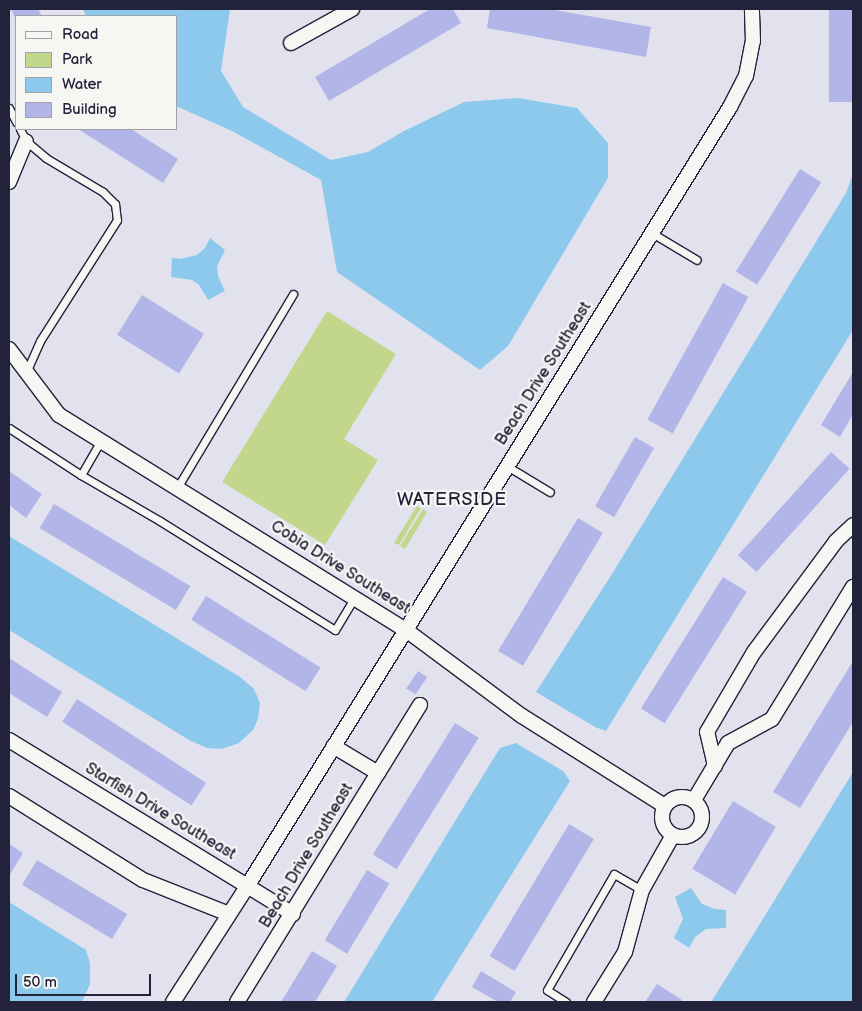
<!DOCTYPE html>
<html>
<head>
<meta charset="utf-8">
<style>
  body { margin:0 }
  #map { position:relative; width:862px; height:1011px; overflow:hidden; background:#e2e2ef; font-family:"Balsamiq Sans",sans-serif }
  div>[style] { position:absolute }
  .green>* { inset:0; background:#c3d78c }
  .water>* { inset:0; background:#8cc9ec }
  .building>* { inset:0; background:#b2b5e7; transform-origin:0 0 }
  .roads { filter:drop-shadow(1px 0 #22223b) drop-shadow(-1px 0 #22223b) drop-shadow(0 1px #22223b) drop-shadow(0 -1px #22223b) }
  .service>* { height:7px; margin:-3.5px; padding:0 3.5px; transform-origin:3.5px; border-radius:3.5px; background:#f6f6f2 }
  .minor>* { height:14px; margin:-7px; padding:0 7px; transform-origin:7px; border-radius:7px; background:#f6f6f2 }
  .minor>.ring { margin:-7px; padding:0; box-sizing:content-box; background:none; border:14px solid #f6f6f2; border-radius:50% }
  span { translate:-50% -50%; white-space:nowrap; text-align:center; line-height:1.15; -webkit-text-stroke:4.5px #f6f6f2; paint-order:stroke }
  .street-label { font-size:16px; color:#22223b }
  .neighbourhood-label { font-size:18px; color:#22223b; letter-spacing:1px }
  .frame { position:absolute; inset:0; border:10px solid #22223b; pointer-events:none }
  .legend { position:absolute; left:15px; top:15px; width:162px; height:115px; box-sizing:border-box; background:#f6f6f2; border:1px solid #a1a1a9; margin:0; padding:6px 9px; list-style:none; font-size:15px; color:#22223b }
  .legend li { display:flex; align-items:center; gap:10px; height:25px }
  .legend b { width:25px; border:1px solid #a1a1a9 }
  .scale { position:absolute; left:15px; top:974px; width:136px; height:22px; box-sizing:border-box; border:2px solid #22223b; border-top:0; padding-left:6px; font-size:15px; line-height:18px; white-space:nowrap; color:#22223b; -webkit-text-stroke:4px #f6f6f2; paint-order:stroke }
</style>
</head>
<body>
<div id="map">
  <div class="green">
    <div style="clip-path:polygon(327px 311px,396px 354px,344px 439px,378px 460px,325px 545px,222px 482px)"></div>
    <div style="clip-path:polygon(417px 506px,421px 508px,399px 545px,394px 543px)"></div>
    <div style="clip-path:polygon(423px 509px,427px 512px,405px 549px,400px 546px)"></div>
  </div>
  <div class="water">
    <div style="clip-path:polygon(83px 9px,230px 9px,221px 71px,243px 107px,331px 160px,368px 152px,404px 131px,464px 102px,518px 98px,577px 108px,608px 143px,608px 178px,508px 346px,480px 370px,337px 272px,321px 180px,232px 131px,176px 106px,176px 16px,86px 16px)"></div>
    <div style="clip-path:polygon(853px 174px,853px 330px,606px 731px,595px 727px,536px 692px,612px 574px,846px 193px)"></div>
    <div style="clip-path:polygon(210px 238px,225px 250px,217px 266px,218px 276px,225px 291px,208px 300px,199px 285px,192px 280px,171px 277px,172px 258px,180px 259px,197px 255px,205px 248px)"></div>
    <div style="clip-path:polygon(9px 536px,240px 677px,254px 689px,260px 703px,258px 719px,253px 730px,239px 743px,222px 749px,207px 748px,189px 740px,9px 630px)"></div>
    <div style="clip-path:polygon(516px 743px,563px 771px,570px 781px,432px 1002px,344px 1002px,500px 748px)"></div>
    <div style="clip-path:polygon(853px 772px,853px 1002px,711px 1002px,755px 932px)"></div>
    <div style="clip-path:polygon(691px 888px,702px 904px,715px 909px,726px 910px,726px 928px,706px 929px,695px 937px,689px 948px,674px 938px,683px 919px,675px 897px)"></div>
    <div style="clip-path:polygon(9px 902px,86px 950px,90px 963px,90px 984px,82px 1002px,9px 1002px)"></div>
  </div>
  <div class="building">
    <div style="clip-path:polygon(11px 9px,38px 9px,42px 16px,16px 16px,16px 20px)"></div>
    <div style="clip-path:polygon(430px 9px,453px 9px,461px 23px,329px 101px,315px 77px)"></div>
    <div style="clip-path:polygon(490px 9px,549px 9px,651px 27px,646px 57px,487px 28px)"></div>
    <div style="left:829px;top:9px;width:24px;height:93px"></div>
    <div style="clip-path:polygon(78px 129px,131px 129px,178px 159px,163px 183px)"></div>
    <div style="left:800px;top:169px;width:25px;height:121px;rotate:32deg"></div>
    <div style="left:723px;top:283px;width:29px;height:156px;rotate:29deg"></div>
    <div style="left:142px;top:295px;width:73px;height:47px;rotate:32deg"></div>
    <div style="clip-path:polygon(853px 372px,853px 414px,840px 437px,821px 425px)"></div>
    <div style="left:635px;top:437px;width:22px;height:80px;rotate:30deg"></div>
    <div style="left:831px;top:452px;width:25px;height:139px;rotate:42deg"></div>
    <div style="clip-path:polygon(9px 471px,42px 494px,26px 518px,9px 505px)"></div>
    <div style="left:54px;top:504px;width:159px;height:28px;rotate:31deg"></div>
    <div style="left:578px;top:518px;width:29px;height:155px;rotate:31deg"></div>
    <div style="left:723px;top:577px;width:28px;height:155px;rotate:32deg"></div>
    <div style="left:206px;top:596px;width:135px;height:28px;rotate:32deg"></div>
    <div style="clip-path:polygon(9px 658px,62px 692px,47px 717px,9px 693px)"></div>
    <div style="clip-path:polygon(853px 661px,853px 722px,800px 808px,773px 792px)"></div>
    <div style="left:418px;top:671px;width:11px;height:21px;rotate:34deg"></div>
    <div style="left:77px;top:699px;width:154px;height:27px;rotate:33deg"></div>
    <div style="left:455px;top:723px;width:28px;height:155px;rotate:32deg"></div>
    <div style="left:733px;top:801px;width:50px;height:79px;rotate:31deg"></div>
    <div style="left:569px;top:824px;width:29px;height:154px;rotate:31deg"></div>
    <div style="clip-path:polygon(9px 844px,23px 853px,9px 876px)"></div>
    <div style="left:37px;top:860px;width:105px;height:29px;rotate:31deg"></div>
    <div style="left:367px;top:870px;width:26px;height:82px;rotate:31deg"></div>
    <div style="clip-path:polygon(312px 951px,337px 966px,315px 1002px,281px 1002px)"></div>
    <div style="clip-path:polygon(481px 971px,516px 992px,510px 1002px,498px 1002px,472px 987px)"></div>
    <div style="clip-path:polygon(657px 984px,682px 1000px,681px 1002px,645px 1002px)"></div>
  </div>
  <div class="roads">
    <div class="service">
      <div style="left:9px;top:108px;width:16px;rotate:63deg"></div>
      <div style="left:20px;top:129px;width:13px;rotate:63deg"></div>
      <div style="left:26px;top:141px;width:26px;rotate:40deg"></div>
      <div style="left:46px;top:158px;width:66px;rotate:30.8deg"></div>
      <div style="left:103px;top:192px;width:17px;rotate:45deg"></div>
      <div style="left:115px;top:204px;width:16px;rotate:83deg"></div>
      <div style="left:117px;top:220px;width:143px;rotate:122.5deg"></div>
      <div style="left:40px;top:341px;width:34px;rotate:114deg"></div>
      <div style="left:652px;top:233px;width:52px;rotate:31deg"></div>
      <div style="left:9px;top:428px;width:86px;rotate:33.1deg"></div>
      <div style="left:81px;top:475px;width:91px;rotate:30.2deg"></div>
      <div style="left:160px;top:521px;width:206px;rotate:31.9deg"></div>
      <div style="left:335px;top:630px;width:37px;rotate:-59deg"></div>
      <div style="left:507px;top:466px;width:50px;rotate:31.2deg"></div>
      <div style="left:81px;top:475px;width:39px;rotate:-60deg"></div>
      <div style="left:177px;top:488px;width:226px;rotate:-59.1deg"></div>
      <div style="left:566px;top:1002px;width:22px;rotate:-148deg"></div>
      <div style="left:547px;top:990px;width:134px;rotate:-60deg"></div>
      <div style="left:614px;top:874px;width:32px;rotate:30deg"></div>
    </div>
    <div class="minor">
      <div style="left:291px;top:43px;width:70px;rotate:-29.1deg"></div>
      <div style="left:9px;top:182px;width:44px;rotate:-67.5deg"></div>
      <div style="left:9px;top:349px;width:83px;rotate:52.9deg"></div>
      <div style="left:59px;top:415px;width:408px;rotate:31.8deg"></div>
      <div style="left:406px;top:630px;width:144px;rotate:36.6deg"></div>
      <div style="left:522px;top:716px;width:169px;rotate:32.2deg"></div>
      <div style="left:9px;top:740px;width:333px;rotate:31.5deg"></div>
      <div style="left:715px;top:766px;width:35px;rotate:-103deg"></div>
      <div style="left:707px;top:732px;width:93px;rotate:-59.6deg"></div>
      <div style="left:754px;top:652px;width:138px;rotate:-53.5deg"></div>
      <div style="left:836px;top:541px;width:23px;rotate:-43deg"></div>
      <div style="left:378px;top:773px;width:80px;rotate:-58.3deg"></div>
      <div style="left:9px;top:796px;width:158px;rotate:32.1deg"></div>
      <div style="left:143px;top:880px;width:92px;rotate:21.6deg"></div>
      <div class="ring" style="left:662px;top:797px;width:26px;height:26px"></div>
      <div style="left:694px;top:800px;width:66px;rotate:-59.2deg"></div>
      <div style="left:728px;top:743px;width:50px;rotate:-28.6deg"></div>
      <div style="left:772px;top:719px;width:155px;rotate:-58.5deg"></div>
      <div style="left:173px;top:1002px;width:139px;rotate:-57.3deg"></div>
      <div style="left:248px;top:885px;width:915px;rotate:-58.22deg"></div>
      <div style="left:730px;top:107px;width:35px;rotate:-63deg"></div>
      <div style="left:746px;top:76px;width:36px;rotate:-79deg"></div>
      <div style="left:753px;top:41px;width:32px;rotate:-92deg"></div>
      <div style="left:237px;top:1002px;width:269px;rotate:-58.4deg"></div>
      <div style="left:378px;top:773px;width:52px;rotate:-149deg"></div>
      <div style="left:594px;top:1002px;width:59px;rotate:-58.2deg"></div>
      <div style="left:625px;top:952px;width:64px;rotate:-74.7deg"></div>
      <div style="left:642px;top:890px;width:63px;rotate:-60.6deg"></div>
    </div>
  </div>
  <div class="street-label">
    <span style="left:544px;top:374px;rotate:-58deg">Beach Drive Southeast</span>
    <span style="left:340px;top:568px;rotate:32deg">Cobia Drive Southeast</span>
    <span style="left:160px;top:812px;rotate:31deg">Starfish Drive Southeast</span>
    <span style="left:307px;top:856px;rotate:-59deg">Beach Drive Southeast</span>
  </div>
  <div class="neighbourhood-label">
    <span style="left:452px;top:500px">WATERSIDE</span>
  </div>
  <div class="frame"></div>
  <ul class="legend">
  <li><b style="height:6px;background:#f6f6f2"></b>Road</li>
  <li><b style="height:14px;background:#c3d78c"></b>Park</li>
  <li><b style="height:14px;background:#8cc9ec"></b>Water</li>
  <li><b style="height:14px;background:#b2b5e7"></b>Building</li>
  </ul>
  <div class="scale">50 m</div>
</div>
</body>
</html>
